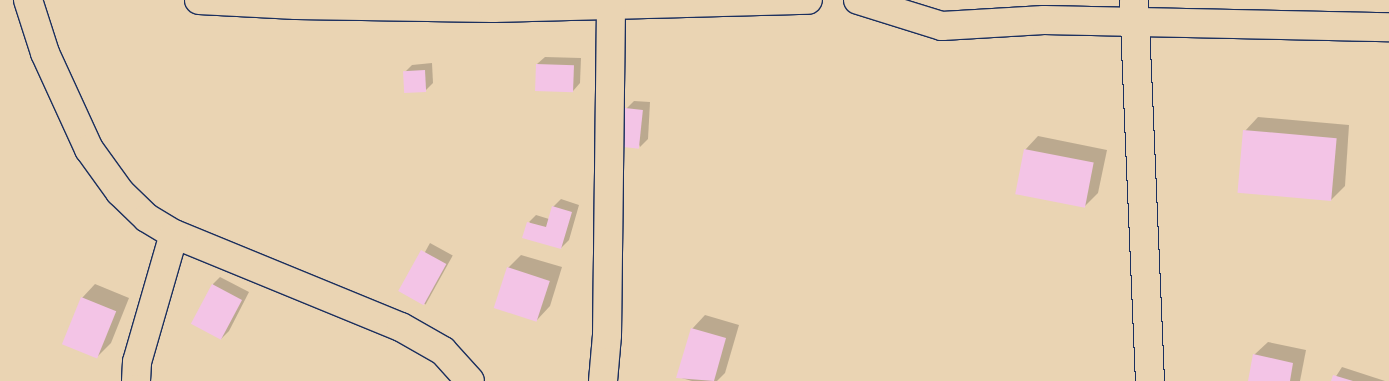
<!DOCTYPE html>
<html>
<head>
<meta charset="utf-8">
<style>
  body { margin:0 }
  #map { position:relative; width:1389px; height:381px; overflow:hidden; background:#ead4b3; font-family:"Patrick Hand",sans-serif }
  div>[style] { position:absolute }
  .shadow>* { inset:0; background:#0003; transform-origin:0 0 }
  .building>* { inset:0; background:#f3c4e6; transform-origin:0 0 }
  .roads { filter:drop-shadow(1px 0 #1b2f5e) drop-shadow(-1px 0 #1b2f5e) drop-shadow(0 1px #1b2f5e) drop-shadow(0 -1px #1b2f5e) }
  .minor>* { height:28px; margin:-14px; padding:0 14px; transform-origin:14px; border-radius:14px; background:#ead4b3 }
  span { translate:-50% -50%; white-space:nowrap; text-align:center; line-height:1.15; -webkit-text-stroke:4px #ead4b3; paint-order:stroke }
</style>
</head>
<body>
<div id="map">
  <div class="shadow">
    <div style="clip-path:polygon(545px 57px,581px 58px,580px 83px,573px 91px,537px 64px)"></div>
    <div style="clip-path:polygon(432px 63px,433px 83px,425px 91px,404px 73px,412px 65px)"></div>
    <div style="clip-path:polygon(634px 101px,650px 102px,648px 139px,640px 147px,626px 109px)"></div>
    <div style="clip-path:polygon(1258px 117px,1349px 125px,1345px 186px,1331px 200px,1245px 131px)"></div>
    <div style="clip-path:polygon(1038px 136px,1107px 150px,1098px 193px,1084px 207px,1025px 150px)"></div>
    <div style="clip-path:polygon(561px 199px,579px 205px,569px 240px,561px 248px,529px 222px,536px 215px,549px 219px,553px 207px)"></div>
    <div style="left:430px;top:243px;width:26px;height:56px;rotate:29deg"></div>
    <div style="clip-path:polygon(521px 255px,562px 267px,550px 306px,537px 320px,508px 268px)"></div>
    <div style="clip-path:polygon(220px 277px,249px 292px,229px 331px,221px 339px,213px 284px)"></div>
    <div style="clip-path:polygon(95px 284px,129px 298px,111px 343px,98px 356px,82px 298px)"></div>
    <div style="clip-path:polygon(705px 315px,739px 325px,725px 373px,717px 381px,692px 381px,678px 377px,692px 329px)"></div>
    <div style="clip-path:polygon(1268px 342px,1306px 350px,1300px 381px,1249px 381px,1254px 355px)"></div>
    <div style="clip-path:polygon(1342px 367px,1385px 381px,1333px 381px)"></div>
  </div>
  <div class="building">
    <div style="left:536px;top:64px;width:38px;height:27px;rotate:2deg"></div>
    <div style="left:425px;top:70px;width:22px;height:22px;rotate:87deg"></div>
    <div style="left:625px;top:108px;width:18px;height:39px;rotate:6deg"></div>
    <div style="left:1243px;top:130px;width:94px;height:63px;rotate:5deg"></div>
    <div style="left:1024px;top:149px;width:71px;height:46px;rotate:11deg"></div>
    <div style="clip-path:polygon(552px 206px,572px 212px,561px 249px,522px 238px,527px 222px,546px 227px)"></div>
    <div style="left:421px;top:250px;width:29px;height:47px;rotate:29deg"></div>
    <div style="left:507px;top:267px;width:45px;height:43px;rotate:18deg"></div>
    <div style="left:212px;top:284px;width:34px;height:45px;rotate:28deg"></div>
    <div style="left:81px;top:297px;width:38px;height:51px;rotate:22deg"></div>
    <div style="clip-path:polygon(691px 328px,726px 338px,714px 381px,676px 378px)"></div>
    <div style="clip-path:polygon(1253px 354px,1293px 363px,1290px 381px,1248px 381px)"></div>
    <div style="clip-path:polygon(1333px 375px,1353px 381px,1331px 381px)"></div>
  </div>
  <div class="roads">
    <div class="minor">
      <div style="left:28px;top:0;width:56px;rotate:72.2deg"></div>
      <div style="left:45px;top:53px;width:106px;rotate:65.4deg"></div>
      <div style="left:89px;top:149px;width:53px;rotate:54.2deg"></div>
      <div style="left:120px;top:192px;width:37px;rotate:44deg"></div>
      <div style="left:147px;top:218px;width:31px;rotate:31deg"></div>
      <div style="left:174px;top:234px;width:245px;rotate:22.3deg"></div>
      <div style="left:401px;top:327px;width:48px;rotate:29.7deg"></div>
      <div style="left:443px;top:351px;width:40px;rotate:48deg"></div>
      <div style="left:199px;top:0;width:97px;rotate:3deg"></div>
      <div style="left:296px;top:5px;width:197px;rotate:0.9deg"></div>
      <div style="left:493px;top:8px;width:315px;rotate:-1.5deg"></div>
      <div style="left:858px;top:0;width:88px;rotate:17.2deg"></div>
      <div style="left:942px;top:26px;width:102px;rotate:-3.4deg"></div>
      <div style="left:1044px;top:20px;width:345px;rotate:1.2deg"></div>
      <div style="left:1134px;top:0;width:381px;rotate:87.6deg"></div>
      <div style="left:136px;top:381px;width:19px;rotate:-87deg"></div>
      <div style="left:137px;top:362px;width:133px;rotate:-73.9deg"></div>
      <div style="left:603px;top:381px;width:46px;rotate:-85deg"></div>
      <div style="left:607px;top:335px;width:335px;rotate:-89.3deg"></div>
    </div>
  </div>
</div>
</body>
</html>
